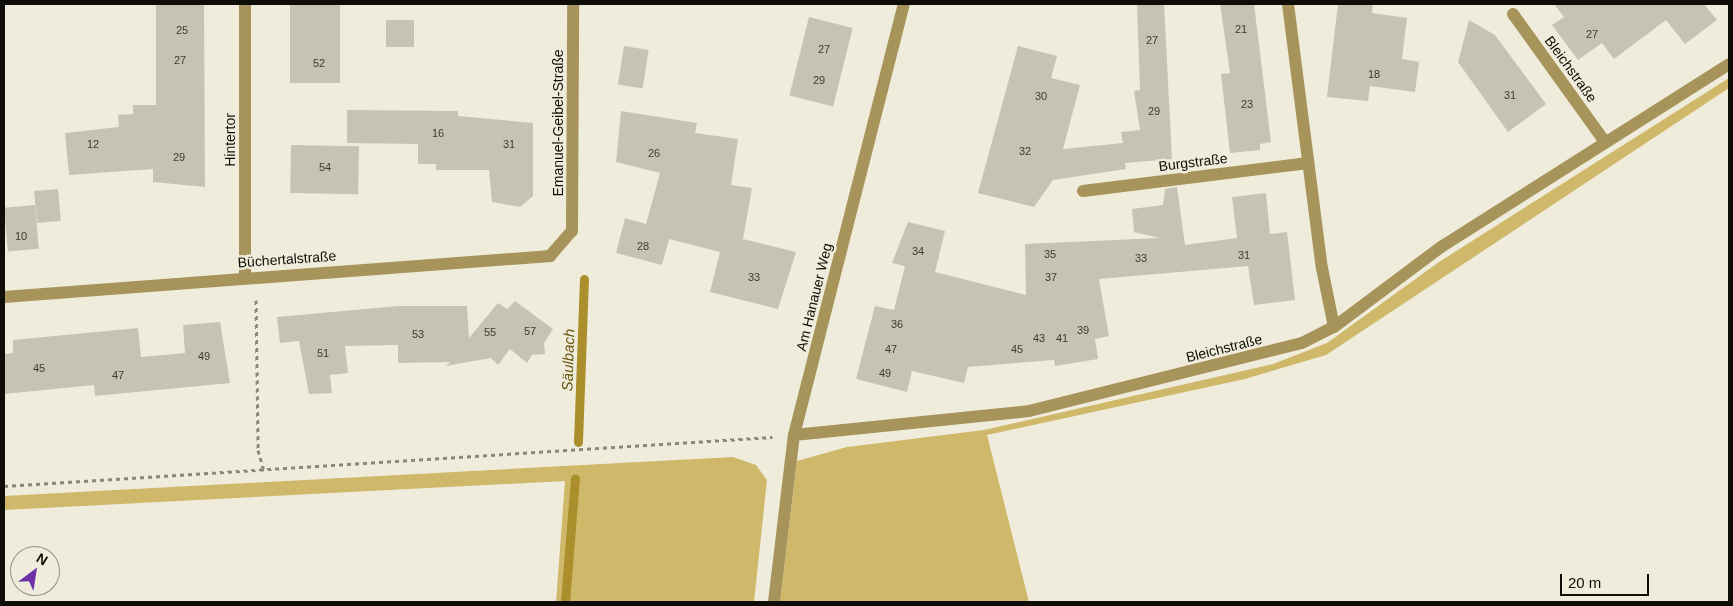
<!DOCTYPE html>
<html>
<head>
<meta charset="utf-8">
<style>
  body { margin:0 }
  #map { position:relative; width:1733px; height:606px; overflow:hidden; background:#f0ecdc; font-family:Helvetica,sans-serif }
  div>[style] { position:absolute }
  .green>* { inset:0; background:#cfb86a }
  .stream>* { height:9px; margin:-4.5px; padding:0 4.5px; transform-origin:4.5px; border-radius:4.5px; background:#ab8f2d }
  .building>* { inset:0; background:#c7c3b4; transform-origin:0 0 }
  .path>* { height:3px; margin-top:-1.5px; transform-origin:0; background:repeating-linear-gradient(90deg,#89867b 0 4px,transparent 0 8px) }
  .minor>* { height:12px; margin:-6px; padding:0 6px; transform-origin:6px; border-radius:6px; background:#a6945a }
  span { translate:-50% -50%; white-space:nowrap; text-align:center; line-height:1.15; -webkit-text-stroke:5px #f0ecdc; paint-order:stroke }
  .number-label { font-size:11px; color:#3d3a33 }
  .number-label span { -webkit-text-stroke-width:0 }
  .street-label { font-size:14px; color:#0f0d08 }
  .water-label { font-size:15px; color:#68550b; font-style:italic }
  .frame { position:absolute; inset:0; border:5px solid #0f0d08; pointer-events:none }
  .north { position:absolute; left:10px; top:546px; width:50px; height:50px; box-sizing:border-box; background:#f0ecdc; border:1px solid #969387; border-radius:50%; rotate:31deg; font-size:14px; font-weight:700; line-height:20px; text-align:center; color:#0f0d08 }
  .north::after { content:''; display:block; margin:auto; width:18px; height:22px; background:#6d32a8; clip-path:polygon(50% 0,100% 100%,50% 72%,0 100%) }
  .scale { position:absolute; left:1560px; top:574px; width:89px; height:22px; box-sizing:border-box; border:2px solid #0f0d08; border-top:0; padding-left:6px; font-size:15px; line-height:18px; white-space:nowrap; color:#0f0d08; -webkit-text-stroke:4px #f0ecdc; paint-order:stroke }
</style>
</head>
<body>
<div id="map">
  <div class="green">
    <div style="clip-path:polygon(1729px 78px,1729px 88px,1326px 355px,1245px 379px,987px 435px,1029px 602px,780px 602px,797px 461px,847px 447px,984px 430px,1273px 364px,1327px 343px,1439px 262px)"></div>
    <div style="clip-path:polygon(733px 457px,756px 465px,767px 480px,754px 602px,556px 602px,565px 481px,4px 510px,4px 496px)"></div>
  </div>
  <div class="stream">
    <div style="left:578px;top:442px;width:163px;rotate:-87.9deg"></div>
    <div style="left:565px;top:602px;width:124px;rotate:-85.4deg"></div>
  </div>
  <div class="building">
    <div style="clip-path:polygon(156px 4px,204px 4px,205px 187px,153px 182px,153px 169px,69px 175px,65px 133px,119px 127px,118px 115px,133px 114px,133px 105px,156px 105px)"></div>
    <div style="left:290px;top:4px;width:50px;height:79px"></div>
    <div style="clip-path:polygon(1137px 4px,1164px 4px,1172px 159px,1125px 163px,1126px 169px,1053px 180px,1034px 207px,978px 193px,1018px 46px,1057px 56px,1051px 78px,1080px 85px,1063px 149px,1123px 143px,1121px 132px,1140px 130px,1134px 91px,1140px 90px)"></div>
    <div style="clip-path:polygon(1220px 4px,1254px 4px,1271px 142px,1260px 144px,1260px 150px,1230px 153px,1221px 74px,1230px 73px)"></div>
    <div style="clip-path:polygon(1338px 4px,1373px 4px,1372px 13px,1407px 18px,1402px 59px,1419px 62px,1415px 92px,1370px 86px,1368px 101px,1327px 97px)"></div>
    <div style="clip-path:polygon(1554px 4px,1704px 4px,1717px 20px,1685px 44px,1666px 20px,1614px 59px,1602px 43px,1578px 60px,1552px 25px,1564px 17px)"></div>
    <div style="left:809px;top:17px;width:45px;height:81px;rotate:14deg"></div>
    <div style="left:386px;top:20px;width:28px;height:27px"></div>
    <div style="clip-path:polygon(1469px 20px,1495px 35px,1546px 104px,1508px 132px,1458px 62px)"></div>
    <div style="left:624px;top:46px;width:25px;height:39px;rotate:9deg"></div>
    <div style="clip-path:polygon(347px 110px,458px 111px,458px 116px,533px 123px,533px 196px,520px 207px,492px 202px,489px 170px,436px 170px,436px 164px,418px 164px,418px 144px,347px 143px)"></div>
    <div style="clip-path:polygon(621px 111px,697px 123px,695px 133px,738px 139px,731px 185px,752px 188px,743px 239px,796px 252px,778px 309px,710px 292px,720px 252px,669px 239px,662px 265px,616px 253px,625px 218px,646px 224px,660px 173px,616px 162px)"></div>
    <div style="left:291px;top:145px;width:68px;height:48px;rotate:1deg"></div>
    <div style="clip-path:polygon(1177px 187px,1185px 245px,1237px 238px,1232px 197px,1266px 193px,1270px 234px,1287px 232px,1295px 300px,1254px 305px,1248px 266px,1099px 279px,1109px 336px,1095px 339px,1098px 359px,1055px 366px,1054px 360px,968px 367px,964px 383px,912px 371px,907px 392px,856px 379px,875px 306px,894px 310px,905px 266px,892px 263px,908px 222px,945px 231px,935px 272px,1026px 295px,1025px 244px,1160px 238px,1134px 232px,1132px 209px,1163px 205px,1165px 189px)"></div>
    <div style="left:58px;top:189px;width:32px;height:24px;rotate:85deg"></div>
    <div style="left:35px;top:205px;width:44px;height:31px;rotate:85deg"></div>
    <div style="clip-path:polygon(515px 301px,553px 329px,544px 343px,545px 354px,532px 355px,527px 363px,510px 349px,498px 365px,491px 358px,446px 366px,450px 362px,398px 363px,398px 345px,345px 346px,348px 373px,330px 375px,332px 393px,309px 394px,299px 341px,280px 343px,277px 317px,398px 306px,467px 306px,469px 338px,498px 303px,507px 309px)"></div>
    <div style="clip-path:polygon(220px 322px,230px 383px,95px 396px,94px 385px,4px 394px,4px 354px,13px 353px,13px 340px,138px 328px,141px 357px,185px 353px,183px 325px)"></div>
  </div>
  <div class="path">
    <div style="left:256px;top:300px;width:150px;rotate:89.2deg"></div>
    <div style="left:258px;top:450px;width:22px;rotate:74deg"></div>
    <div style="left:4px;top:486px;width:770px;rotate:-3.65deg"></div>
  </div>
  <div class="minor">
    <div style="left:245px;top:4px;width:273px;rotate:90deg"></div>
    <div style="left:1288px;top:4px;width:266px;rotate:82.7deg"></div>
    <div style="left:1322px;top:268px;width:60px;rotate:78.5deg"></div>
    <div style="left:1513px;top:14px;width:158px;rotate:54.3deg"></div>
    <div style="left:1083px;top:191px;width:227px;rotate:-7.1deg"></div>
    <div style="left:4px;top:297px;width:548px;rotate:-4.29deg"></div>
    <div style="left:550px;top:256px;width:33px;rotate:-49deg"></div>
    <div style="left:572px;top:231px;width:227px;rotate:-89.7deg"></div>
    <div style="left:794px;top:435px;width:236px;rotate:-5.8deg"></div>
    <div style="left:1029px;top:411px;width:281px;rotate:-14deg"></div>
    <div style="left:1302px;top:343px;width:36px;rotate:-27deg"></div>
    <div style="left:1334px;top:327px;width:134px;rotate:-36.8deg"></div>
    <div style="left:1441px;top:247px;width:341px;rotate:-32.4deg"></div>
    <div style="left:774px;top:602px;width:168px;rotate:-83.2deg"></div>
    <div style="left:794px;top:435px;width:445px;rotate:-75.7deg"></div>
  </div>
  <div class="number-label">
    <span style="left:1241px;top:29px">21</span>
    <span style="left:182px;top:30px">25</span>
    <span style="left:1592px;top:34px">27</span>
    <span style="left:1152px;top:40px">27</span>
    <span style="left:824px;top:49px">27</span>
    <span style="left:180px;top:60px">27</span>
    <span style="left:319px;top:63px">52</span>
    <span style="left:1374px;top:74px">18</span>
    <span style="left:819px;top:80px">29</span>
    <span style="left:1510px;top:95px">31</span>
    <span style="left:1041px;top:96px">30</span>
    <span style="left:1247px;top:104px">23</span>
    <span style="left:1154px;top:111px">29</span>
    <span style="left:438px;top:133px">16</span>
    <span style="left:93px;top:144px">12</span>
    <span style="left:509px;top:144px">31</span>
    <span style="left:1025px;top:151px">32</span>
    <span style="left:654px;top:153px">26</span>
    <span style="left:179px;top:157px">29</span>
    <span style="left:325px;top:167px">54</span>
    <span style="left:21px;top:236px">10</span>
    <span style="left:643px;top:246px">28</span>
    <span style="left:918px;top:251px">34</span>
    <span style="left:1050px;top:254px">35</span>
    <span style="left:1244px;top:255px">31</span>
    <span style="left:1141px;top:258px">33</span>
    <span style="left:754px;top:277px">33</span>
    <span style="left:1051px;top:277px">37</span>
    <span style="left:897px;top:324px">36</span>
    <span style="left:1083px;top:330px">39</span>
    <span style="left:530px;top:331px">57</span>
    <span style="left:490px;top:332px">55</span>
    <span style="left:418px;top:334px">53</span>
    <span style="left:1039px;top:338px">43</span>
    <span style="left:1062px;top:338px">41</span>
    <span style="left:891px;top:349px">47</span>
    <span style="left:1017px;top:349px">45</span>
    <span style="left:323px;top:353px">51</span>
    <span style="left:204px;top:356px">49</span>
    <span style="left:39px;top:368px">45</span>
    <span style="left:885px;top:373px">49</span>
    <span style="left:118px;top:375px">47</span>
  </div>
  <div class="street-label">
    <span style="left:1571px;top:69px;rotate:54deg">Bleichstraße</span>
    <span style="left:558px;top:123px;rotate:-90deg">Emanuel-Geibel-Straße</span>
    <span style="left:230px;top:140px;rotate:-90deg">Hintertor</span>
    <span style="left:1193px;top:162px;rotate:-7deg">Burgstraße</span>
    <span style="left:287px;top:259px;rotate:-4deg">Büchertalstraße</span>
    <span style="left:814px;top:297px;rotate:-76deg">Am Hanauer Weg</span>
    <span style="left:1224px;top:348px;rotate:-14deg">Bleichstraße</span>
  </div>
  <div class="water-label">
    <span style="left:568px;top:360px;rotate:-88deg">Säulbach</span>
  </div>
  <div class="frame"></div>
  <div class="north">N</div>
  <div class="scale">20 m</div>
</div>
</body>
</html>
